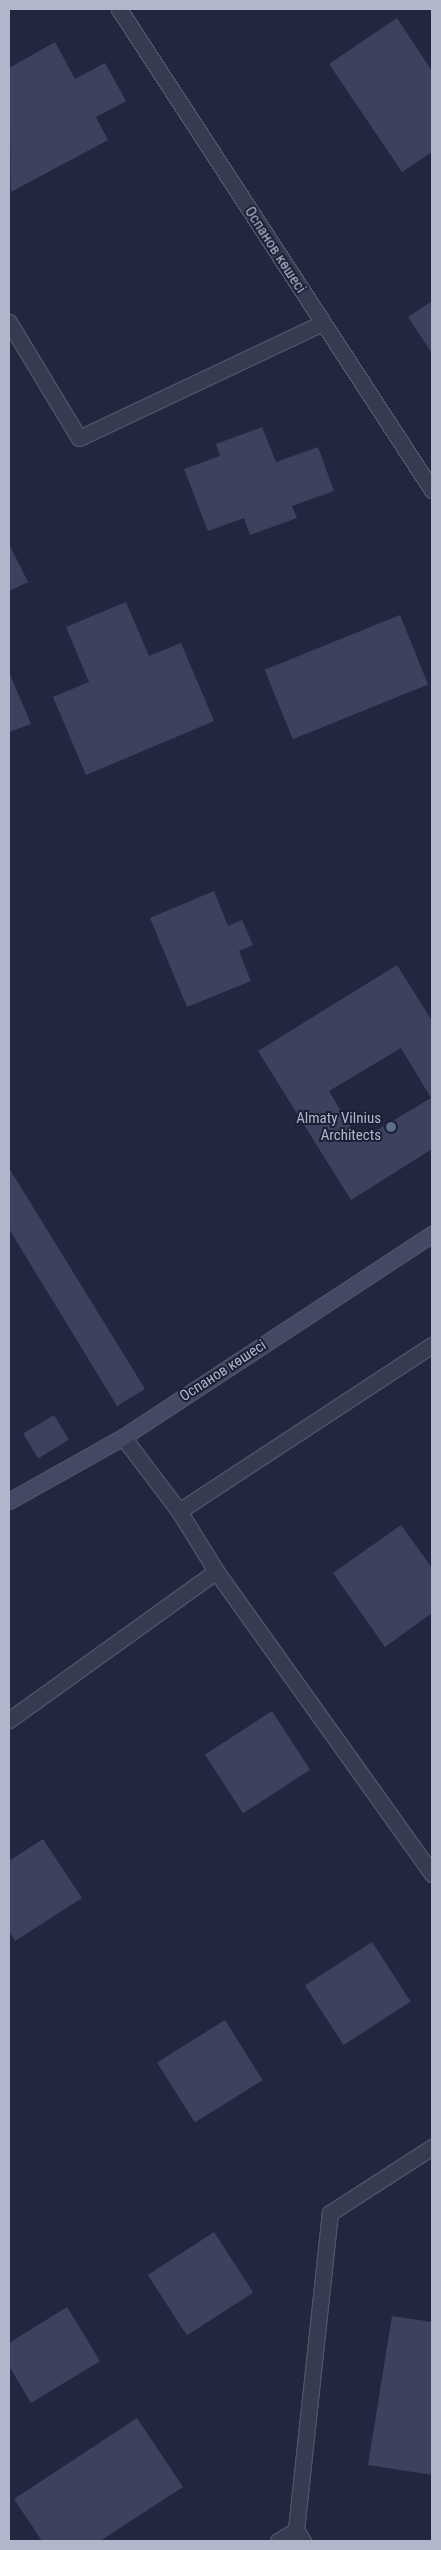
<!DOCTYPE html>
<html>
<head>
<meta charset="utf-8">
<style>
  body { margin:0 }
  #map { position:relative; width:441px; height:2550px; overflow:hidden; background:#222740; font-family:"Roboto Condensed",sans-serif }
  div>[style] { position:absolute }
  .building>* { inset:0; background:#3c425e; transform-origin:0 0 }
  .roads { filter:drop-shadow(1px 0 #4e5368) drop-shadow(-1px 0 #4e5368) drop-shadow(0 1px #4e5368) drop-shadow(0 -1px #4e5368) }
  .street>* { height:15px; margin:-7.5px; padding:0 7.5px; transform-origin:7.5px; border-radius:7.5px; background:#363b50 }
  .secondary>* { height:15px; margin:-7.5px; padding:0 7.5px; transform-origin:7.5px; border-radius:7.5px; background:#444863 }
  .dots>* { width:14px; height:14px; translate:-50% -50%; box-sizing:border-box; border:2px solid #1b2035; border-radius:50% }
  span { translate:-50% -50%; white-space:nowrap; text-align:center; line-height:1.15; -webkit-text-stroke:4px #1b2035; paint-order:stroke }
  .street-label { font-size:15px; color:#b2b6cb }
  .poi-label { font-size:15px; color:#b2b6cb }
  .right { translate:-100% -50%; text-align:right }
  .frame { position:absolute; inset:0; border:10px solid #b2b6cb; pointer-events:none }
</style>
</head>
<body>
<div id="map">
  <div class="building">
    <div style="clip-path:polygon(397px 18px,432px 71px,432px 152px,402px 172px,329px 64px)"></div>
    <div style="clip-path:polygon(55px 42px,75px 79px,105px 63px,126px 101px,96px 117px,108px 140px,11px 192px,9px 68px)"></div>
    <div style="clip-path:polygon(432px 301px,432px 351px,431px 352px,408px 317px)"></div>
    <div style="clip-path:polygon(262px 427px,276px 462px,318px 447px,334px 491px,292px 506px,297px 518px,250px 535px,244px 518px,208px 531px,184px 469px,220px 456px,216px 444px)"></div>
    <div style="clip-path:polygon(9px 544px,28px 582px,9px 591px)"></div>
    <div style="clip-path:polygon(126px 602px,149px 656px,181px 643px,214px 721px,86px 775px,53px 697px,89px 682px,66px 627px)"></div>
    <div style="left:400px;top:615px;width:75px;height:146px;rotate:68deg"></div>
    <div style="clip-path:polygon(9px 672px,31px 724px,9px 732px)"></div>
    <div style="clip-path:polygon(214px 891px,228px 926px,242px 920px,253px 945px,239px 951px,251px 981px,187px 1007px,150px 918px)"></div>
    <div style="clip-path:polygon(evenodd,397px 965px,432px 1021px,432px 1149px,351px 1200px,258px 1051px,397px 965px,401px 1048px,431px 1098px,359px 1141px,329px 1091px,401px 1048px)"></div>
    <div style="clip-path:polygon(9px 1168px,145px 1389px,117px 1406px,9px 1229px)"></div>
    <div style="left:54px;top:1415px;width:29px;height:36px;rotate:59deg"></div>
    <div style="clip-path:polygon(401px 1525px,432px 1568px,432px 1613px,385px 1647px,333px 1573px)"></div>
    <div style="left:272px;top:1711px;width:70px;height:80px;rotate:57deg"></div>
    <div style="clip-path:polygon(43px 1839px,82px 1898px,15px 1941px,9px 1931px,9px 1861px)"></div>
    <div style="left:372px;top:1942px;width:71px;height:80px;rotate:57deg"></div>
    <div style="left:225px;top:2020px;width:71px;height:80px;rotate:58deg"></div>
    <div style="left:214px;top:2232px;width:72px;height:79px;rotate:57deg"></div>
    <div style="clip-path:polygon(67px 2307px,100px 2361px,31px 2403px,9px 2366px,9px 2343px)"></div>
    <div style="clip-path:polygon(392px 2316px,432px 2322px,432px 2475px,368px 2465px)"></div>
    <div style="clip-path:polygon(137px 2418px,183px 2487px,100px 2541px,42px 2541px,14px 2499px)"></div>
  </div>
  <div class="roads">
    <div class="street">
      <div style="left:119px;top:9px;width:574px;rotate:56.95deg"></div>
      <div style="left:9px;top:322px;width:135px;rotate:58.9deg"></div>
      <div style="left:79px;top:438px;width:269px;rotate:-25.3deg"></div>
      <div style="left:123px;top:1437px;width:93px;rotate:52.9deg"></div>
      <div style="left:179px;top:1511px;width:70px;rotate:58.3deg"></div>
      <div style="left:216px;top:1571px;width:372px;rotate:54.5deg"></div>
      <div style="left:179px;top:1511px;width:303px;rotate:-33.3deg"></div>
      <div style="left:9px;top:1720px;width:255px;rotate:-35.7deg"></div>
      <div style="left:278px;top:2541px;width:21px;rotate:-31deg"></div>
      <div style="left:303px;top:2541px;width:13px;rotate:-122deg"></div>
      <div style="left:296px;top:2530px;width:319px;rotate:-83.9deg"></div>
      <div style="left:330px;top:2213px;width:121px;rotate:-32.9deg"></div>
    </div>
    <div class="secondary">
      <div style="left:9px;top:1501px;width:131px;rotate:-29.3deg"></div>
      <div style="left:123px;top:1437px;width:370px;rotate:-33.3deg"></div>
    </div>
  </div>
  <div class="dots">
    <div style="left:391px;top:1127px;background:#5c6f8a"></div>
  </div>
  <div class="street-label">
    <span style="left:275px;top:250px;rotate:57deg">Оспанов көшесі</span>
    <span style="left:223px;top:1371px;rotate:-33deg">Оспанов көшесі</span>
  </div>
  <div class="poi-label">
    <span class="right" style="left:381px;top:1127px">Almaty Vilnius<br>Architects</span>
  </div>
  <div class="frame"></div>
</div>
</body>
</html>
